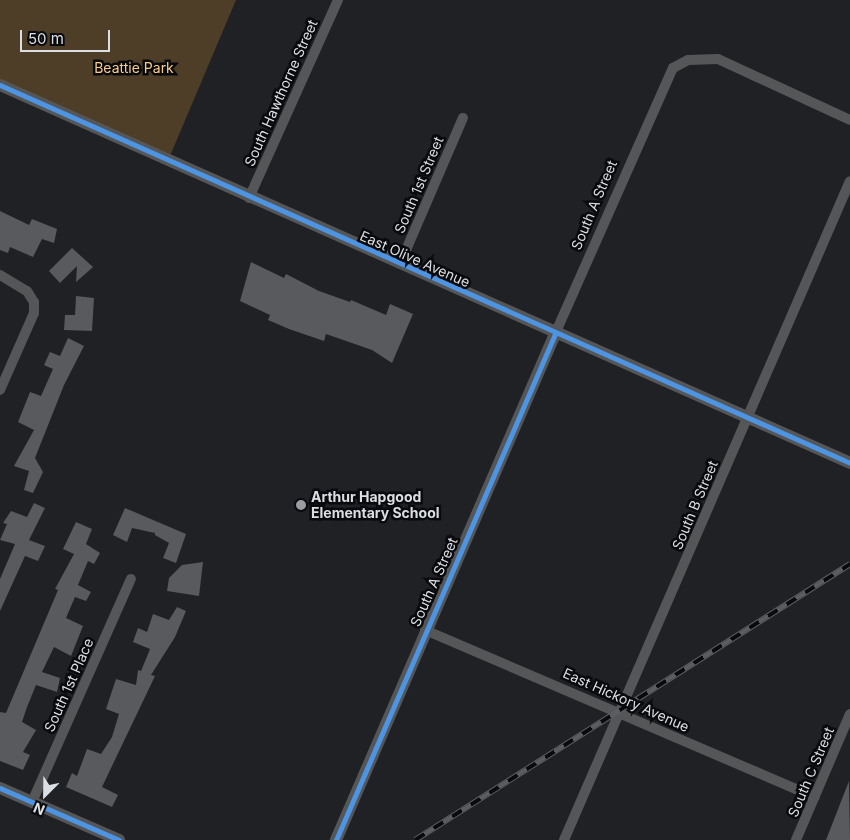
<!DOCTYPE html>
<html>
<head>
<meta charset="utf-8">
<style>
  body { margin:0 }
  #map { position:relative; width:850px; height:840px; overflow:hidden; background:#1f2124; font-family:Inter,sans-serif }
  div>[style] { position:absolute }
  .green>* { inset:0; background:#4e3e27 }
  .building>* { inset:0; background:#585a5d }
  .minor>* { height:10px; margin:-5px; padding:0 5px; transform-origin:5px; border-radius:5px; background:#555658 }
  .tertiary>* { height:12px; margin:-6px; padding:0 6px; transform-origin:6px; border-radius:6px; background:#555658 }
  .rail>* { height:5.5px; margin-top:-2.75px; transform-origin:0; background:repeating-linear-gradient(90deg,#090a0d 0 11px,#5c5d60 0 22px); box-sizing:border-box; border-block:1px solid #5c5d60 }
  .cycleway>* { height:5px; margin:-2.5px; padding:0 2.5px; transform-origin:2.5px; border-radius:2.5px; background:#4d94e3 }
  .dots>* { width:14px; height:14px; translate:-50% -50%; box-sizing:border-box; border:2px solid #090a0d; border-radius:50% }
  span { translate:-50% -50%; white-space:nowrap; text-align:center; line-height:1.15; -webkit-text-stroke:5px #090a0d; paint-order:stroke }
  .park-label { font-size:14px; color:#facc89 }
  .street-label { font-size:14px; color:#dbdee2 }
  .poi-label { font-size:14px; color:#dbdee2; font-weight:700 }
  .left { translate:0 -50%; text-align:left }
  .north { position:absolute; left:20px; top:770px; width:50px; height:50px; -webkit-text-stroke:4px #090a0d; paint-order:stroke; rotate:203deg; font-size:14px; font-weight:700; line-height:20px; text-align:center; color:#dbdee2 }
  .north::after { content:''; display:block; margin:auto; width:18px; height:22px; background:#dbdee2; clip-path:polygon(50% 0,100% 100%,50% 72%,0 100%) }
  .scale { position:absolute; left:20px; top:30px; width:90px; height:22px; box-sizing:border-box; border:2px solid #dbdee2; border-top:0; padding-left:6px; font-size:15px; line-height:18px; white-space:nowrap; color:#dbdee2; -webkit-text-stroke:4px #090a0d; paint-order:stroke }
</style>
</head>
<body>
<div id="map">
  <div class="green">
    <div style="clip-path:polygon(0 0,236px 0,170px 156px,0 83px)"></div>
  </div>
  <div class="building">
    <div style="clip-path:polygon(0 211px,29px 225px,32px 219px,57px 229px,54px 243px,42px 239px,33px 257px,10px 247px,8px 253px,0 250px)"></div>
    <div style="clip-path:polygon(72px 248px,93px 267px,76px 282px,77px 266px,60px 283px,49px 271px)"></div>
    <div style="clip-path:polygon(251px 262px,284px 278px,286px 274px,319px 291px,350px 302px,351px 300px,386px 315px,390px 304px,413px 314px,392px 363px,372px 350px,326px 334px,324px 341px,289px 329px,268px 320px,270px 315px,240px 301px)"></div>
    <div style="clip-path:polygon(76px 296px,94px 298px,92px 331px,64px 330px,65px 315px,75px 315px)"></div>
    <div style="clip-path:polygon(68px 338px,84px 346px,64px 385px,35px 458px,43px 472px,33px 493px,24px 490px,29px 471px,14px 466px,34px 430px,18px 422px,30px 392px,41px 396px,53px 369px,44px 365px,50px 352px,60px 356px)"></div>
    <div style="clip-path:polygon(34px 503px,45px 508px,29px 540px,45px 546px,38px 561px,25px 556px,0 611px,0 579px,15px 544px,0 540px,7px 524px,3px 523px,11px 511px,27px 517px)"></div>
    <div style="clip-path:polygon(125px 508px,186px 534px,176px 563px,163px 558px,169px 543px,155px 535px,155px 533px,132px 528px,127px 542px,113px 535px)"></div>
    <div style="clip-path:polygon(76px 522px,92px 529px,86px 544px,100px 553px,94px 564px,88px 561px,78px 585px,91px 592px,86px 601px,75px 597px,66px 618px,83px 626px,71px 656px,54px 647px,42px 672px,60px 678px,57px 692px,36px 685px,27px 707px,22px 722px,36px 730px,23px 752px,30px 755px,23px 770px,0 761px,0 712px,6px 713px,58px 590px,55px 589px,74px 554px,63px 549px)"></div>
    <div style="clip-path:polygon(203px 562px,199px 596px,167px 591px,169px 578px,182px 565px)"></div>
    <div style="clip-path:polygon(177px 607px,186px 611px,175px 637px,151px 675px,155px 676px,102px 787px,118px 795px,112px 807px,66px 787px,72px 773px,77px 776px,87px 749px,101px 754px,112px 737px,119px 714px,106px 709px,116px 679px,136px 685px,138px 670px,141px 671px,150px 649px,133px 642px,138px 628px,147px 632px,153px 614px,169px 620px)"></div>
    <div style="clip-path:polygon(849px 781px,850px 840px,826px 840px)"></div>
  </div>
  <div class="minor">
    <div style="left:249px;top:198px;width:217px;rotate:-65.8deg"></div>
    <div style="left:400px;top:264px;width:159px;rotate:-66.7deg"></div>
    <div style="left:0;top:275px;width:31px;rotate:31deg"></div>
    <div style="left:27px;top:291px;width:13px;rotate:58deg"></div>
    <div style="left:34px;top:302px;width:11px;rotate:90deg"></div>
    <div style="left:34px;top:313px;width:84px;rotate:113.8deg"></div>
    <div style="left:555px;top:334px;width:291px;rotate:-66.1deg"></div>
    <div style="left:673px;top:68px;width:17px;rotate:-28deg"></div>
    <div style="left:688px;top:60px;width:30px;rotate:-2deg"></div>
    <div style="left:718px;top:59px;width:145px;rotate:24.8deg"></div>
    <div style="left:425px;top:630px;width:424px;rotate:23.2deg"></div>
    <div style="left:32px;top:802px;width:244px;rotate:-66.1deg"></div>
    <div style="left:564px;top:840px;width:718px;rotate:-66.54deg"></div>
    <div style="left:796px;top:840px;width:137px;rotate:-66.8deg"></div>
  </div>
  <div class="tertiary">
    <div style="left:0;top:85px;width:930px;rotate:23.97deg"></div>
    <div style="left:0;top:788px;width:130px;rotate:23.6deg"></div>
    <div style="left:336px;top:840px;width:551px;rotate:-66.6deg"></div>
  </div>
  <div class="rail">
    <div style="left:415px;top:840px;width:515px;rotate:-32.39deg"></div>
  </div>
  <div class="cycleway">
    <div style="left:0;top:85px;width:930px;rotate:23.97deg"></div>
    <div style="left:0;top:788px;width:130px;rotate:23.6deg"></div>
    <div style="left:336px;top:840px;width:551px;rotate:-66.6deg"></div>
  </div>
  <div class="dots">
    <div style="left:301px;top:505px;background:#999ca0"></div>
  </div>
  <div class="park-label">
    <span style="left:134px;top:68px">Beattie Park</span>
  </div>
  <div class="street-label">
    <span style="left:281px;top:93px;rotate:-66deg">South Hawthorne Street</span>
    <span style="left:419px;top:185px;rotate:-67deg">South 1st Street</span>
    <span style="left:594px;top:205px;rotate:-67deg">South A Street</span>
    <span style="left:415px;top:259px;rotate:24deg">East Olive Avenue</span>
    <span style="left:695px;top:505px;rotate:-67deg">South B Street</span>
    <span style="left:434px;top:582px;rotate:-66deg">South A Street</span>
    <span style="left:69px;top:685px;rotate:-66deg">South 1st Place</span>
    <span style="left:626px;top:700px;rotate:24deg">East Hickory Avenue</span>
    <span style="left:811px;top:772px;rotate:-67deg">South C Street</span>
  </div>
  <div class="poi-label">
    <span class="left" style="left:311px;top:505px">Arthur Hapgood<br>Elementary School</span>
  </div>
  <div class="north">N</div>
  <div class="scale">50 m</div>
</div>
</body>
</html>
